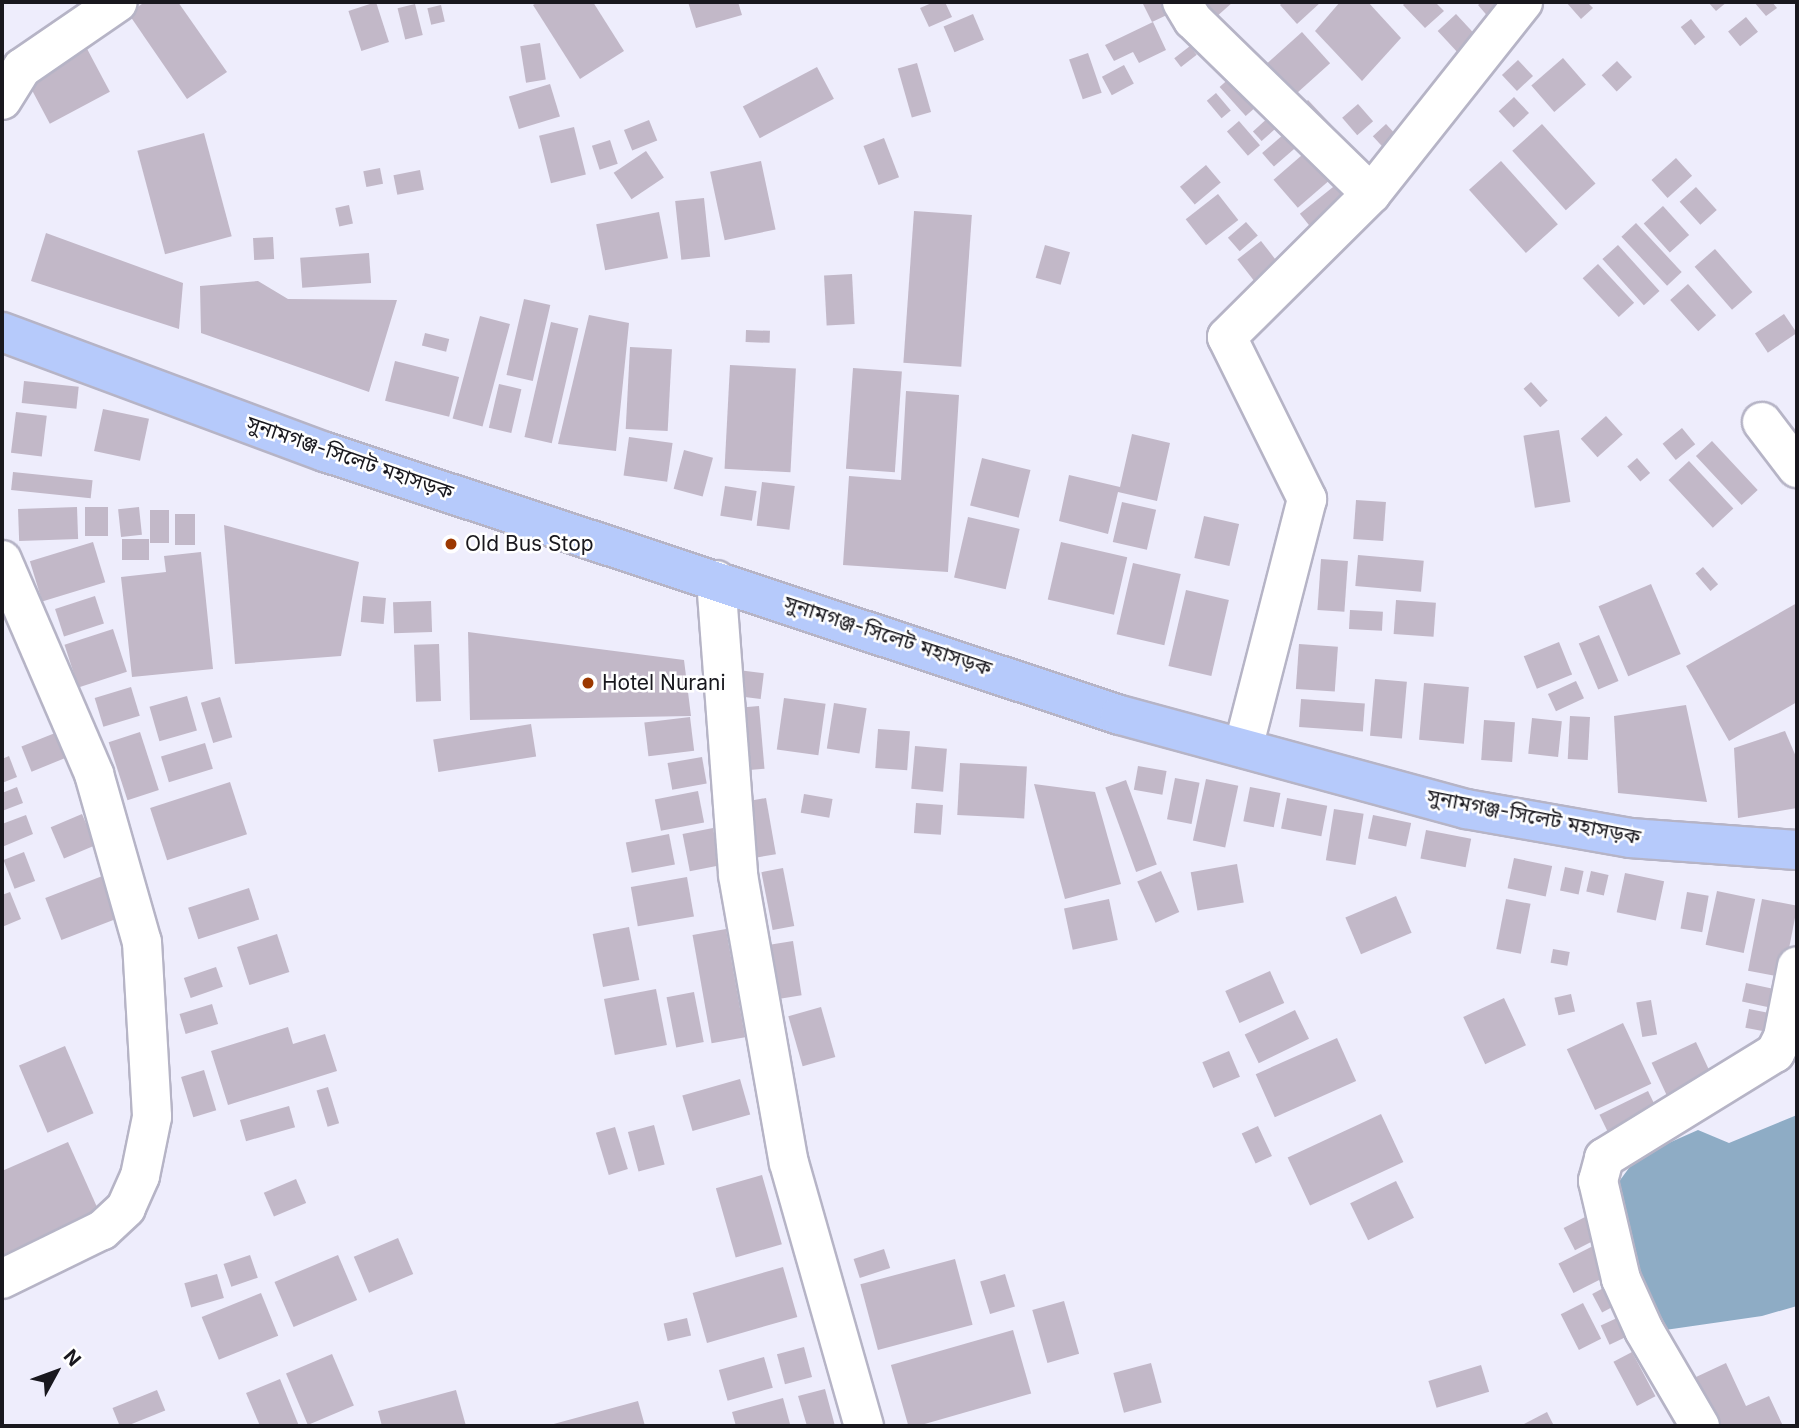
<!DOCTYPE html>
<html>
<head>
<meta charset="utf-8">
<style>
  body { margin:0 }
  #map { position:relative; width:1799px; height:1428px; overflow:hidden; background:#eeedfc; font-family:Inter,"Noto Sans Bengali",sans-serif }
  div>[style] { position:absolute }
  .water>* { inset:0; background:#8eacc5 }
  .building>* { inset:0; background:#c2b8c8; transform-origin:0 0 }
  .roads { filter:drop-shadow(2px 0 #b6b4c6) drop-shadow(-2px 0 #b6b4c6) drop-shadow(0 2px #b6b4c6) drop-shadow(0 -2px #b6b4c6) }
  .minor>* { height:38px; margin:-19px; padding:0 19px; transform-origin:19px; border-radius:19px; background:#fff }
  .primary>* { height:38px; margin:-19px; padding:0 19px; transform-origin:19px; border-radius:19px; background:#b6cafb }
  .dots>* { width:19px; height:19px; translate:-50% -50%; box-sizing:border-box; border:4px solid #fff; border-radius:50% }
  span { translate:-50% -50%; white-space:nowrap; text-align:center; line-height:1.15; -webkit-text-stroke:5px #fff; paint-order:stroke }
  .street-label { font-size:21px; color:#19181e }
  .poi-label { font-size:21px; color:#19181e }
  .left { translate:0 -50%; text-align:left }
  .frame { position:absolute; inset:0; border:4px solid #19181e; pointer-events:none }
  .north { position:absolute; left:21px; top:1337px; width:70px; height:70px; -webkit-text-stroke:5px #fff; paint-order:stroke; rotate:49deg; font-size:19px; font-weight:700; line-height:28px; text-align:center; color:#19181e }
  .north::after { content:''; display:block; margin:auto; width:24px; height:32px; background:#19181e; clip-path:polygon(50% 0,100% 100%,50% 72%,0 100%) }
</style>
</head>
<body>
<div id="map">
  <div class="water">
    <div style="clip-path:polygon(1797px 1115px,1797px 1306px,1762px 1316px,1665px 1330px,1638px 1283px,1617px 1212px,1618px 1183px,1637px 1157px,1698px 1130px,1729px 1143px)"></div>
  </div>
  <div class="building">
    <div style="clip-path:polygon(145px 2px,178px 2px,227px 72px,187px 99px,128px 13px)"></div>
    <div style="left:376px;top:2px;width:42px;height:29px;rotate:72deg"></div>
    <div style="clip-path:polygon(538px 2px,593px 2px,624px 51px,580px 79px,533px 5px)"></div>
    <div style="clip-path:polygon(688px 2px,738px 2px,742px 15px,696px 28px)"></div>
    <div style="clip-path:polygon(934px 2px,945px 2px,952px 17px,929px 27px,920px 8px)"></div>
    <div style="clip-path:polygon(1142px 2px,1163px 2px,1169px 14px,1152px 22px)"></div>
    <div style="clip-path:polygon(1201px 2px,1233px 2px,1215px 18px)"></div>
    <div style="clip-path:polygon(1283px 2px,1321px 2px,1297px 24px,1280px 5px)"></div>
    <div style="clip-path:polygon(1340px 2px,1368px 2px,1401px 38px,1362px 81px,1315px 31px)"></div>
    <div style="clip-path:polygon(1406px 2px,1435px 2px,1444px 11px,1425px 28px,1403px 5px)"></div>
    <div style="clip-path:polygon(1482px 2px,1510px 2px,1490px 19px,1478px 5px)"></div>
    <div style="clip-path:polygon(1566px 2px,1587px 2px,1593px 8px,1581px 19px)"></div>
    <div style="clip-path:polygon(1708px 2px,1727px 2px,1716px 11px)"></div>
    <div style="clip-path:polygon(1754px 2px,1772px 2px,1777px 8px,1766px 16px)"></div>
    <div style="left:415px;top:4px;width:32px;height:18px;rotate:76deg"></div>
    <div style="left:441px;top:5px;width:17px;height:14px;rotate:77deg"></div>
    <div style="left:973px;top:14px;width:28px;height:32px;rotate:67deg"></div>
    <div style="left:1456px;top:14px;width:33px;height:25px;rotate:47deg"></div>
    <div style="left:1746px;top:17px;width:19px;height:23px;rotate:51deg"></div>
    <div style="left:1691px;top:19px;width:23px;height:13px;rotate:52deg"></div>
    <div style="clip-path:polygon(1153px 22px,1166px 50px,1139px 63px,1133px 52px,1114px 61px,1105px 45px)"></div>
    <div style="left:1302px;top:32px;width:42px;height:55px;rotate:48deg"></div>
    <div style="left:540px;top:43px;width:37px;height:20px;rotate:81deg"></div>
    <div style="left:85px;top:45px;width:53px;height:68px;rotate:62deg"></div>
    <div style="left:1190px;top:46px;width:11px;height:20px;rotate:52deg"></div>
    <div style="left:1088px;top:53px;width:42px;height:20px;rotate:71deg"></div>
    <div style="left:1563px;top:58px;width:35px;height:42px;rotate:49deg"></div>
    <div style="left:1518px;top:60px;width:22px;height:22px;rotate:47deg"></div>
    <div style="left:1617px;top:61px;width:22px;height:21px;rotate:47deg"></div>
    <div style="left:917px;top:63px;width:51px;height:20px;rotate:74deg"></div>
    <div style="left:1124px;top:65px;width:21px;height:25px;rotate:62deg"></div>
    <div style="left:817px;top:67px;width:36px;height:84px;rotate:62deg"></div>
    <div style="left:1233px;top:75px;width:39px;height:18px;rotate:48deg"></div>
    <div style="left:550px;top:84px;width:34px;height:43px;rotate:73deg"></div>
    <div style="left:1216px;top:93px;width:23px;height:12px;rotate:50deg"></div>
    <div style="left:1514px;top:97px;width:22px;height:21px;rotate:47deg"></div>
    <div style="left:1308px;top:100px;width:34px;height:18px;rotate:47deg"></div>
    <div style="left:1358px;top:104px;width:23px;height:21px;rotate:49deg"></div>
    <div style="left:1270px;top:116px;width:13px;height:23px;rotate:48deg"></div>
    <div style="left:649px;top:120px;width:22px;height:27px;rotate:68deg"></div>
    <div style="left:1239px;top:121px;width:32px;height:16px;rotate:49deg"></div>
    <div style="left:1386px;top:124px;width:18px;height:18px;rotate:47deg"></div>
    <div style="left:1542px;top:124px;width:80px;height:40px;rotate:48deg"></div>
    <div style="left:574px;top:127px;width:49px;height:36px;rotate:76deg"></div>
    <div style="left:204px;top:133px;width:107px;height:69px;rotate:75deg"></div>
    <div style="left:1284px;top:134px;width:18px;height:29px;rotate:49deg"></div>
    <div style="left:884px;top:138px;width:42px;height:22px;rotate:69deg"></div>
    <div style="left:610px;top:140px;width:25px;height:19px;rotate:72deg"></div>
    <div style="left:1309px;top:149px;width:37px;height:47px;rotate:49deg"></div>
    <div style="left:646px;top:151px;width:32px;height:39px;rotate:56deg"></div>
    <div style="left:1676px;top:158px;width:24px;height:33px;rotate:48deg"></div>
    <div style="left:761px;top:161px;width:70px;height:52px;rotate:78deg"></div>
    <div style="left:1501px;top:161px;width:85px;height:43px;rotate:48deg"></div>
    <div style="left:1206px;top:165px;width:23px;height:34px;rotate:50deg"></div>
    <div style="left:380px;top:168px;width:16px;height:17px;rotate:79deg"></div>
    <div style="left:420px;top:170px;width:20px;height:27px;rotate:79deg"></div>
    <div style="left:1338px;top:183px;width:21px;height:49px;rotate:51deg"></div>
    <div style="left:1696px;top:187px;width:31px;height:22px;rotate:48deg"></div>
    <div style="left:1218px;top:194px;width:33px;height:41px;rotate:52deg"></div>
    <div style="left:704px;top:198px;width:59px;height:29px;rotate:84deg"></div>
    <div style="left:349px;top:205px;width:19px;height:14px;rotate:78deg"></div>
    <div style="left:1663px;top:206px;width:39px;height:26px;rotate:48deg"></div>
    <div style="left:914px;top:211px;width:58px;height:152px;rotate:4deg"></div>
    <div style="left:659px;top:212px;width:47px;height:64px;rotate:79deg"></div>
    <div style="left:1246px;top:222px;width:18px;height:24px;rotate:49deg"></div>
    <div style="left:1636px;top:223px;width:67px;height:20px;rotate:47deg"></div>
    <div style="clip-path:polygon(46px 233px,183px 283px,179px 329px,31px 281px)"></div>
    <div style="left:273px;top:237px;width:22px;height:20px;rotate:87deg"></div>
    <div style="left:1261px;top:241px;width:29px;height:30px;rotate:52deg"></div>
    <div style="left:1045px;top:245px;width:26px;height:34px;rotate:16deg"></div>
    <div style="left:1618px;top:245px;width:62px;height:21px;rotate:48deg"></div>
    <div style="left:1715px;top:249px;width:57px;height:27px;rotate:49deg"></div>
    <div style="left:369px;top:253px;width:30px;height:69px;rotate:86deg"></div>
    <div style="left:1598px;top:264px;width:53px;height:21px;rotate:47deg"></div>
    <div style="left:852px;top:274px;width:50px;height:28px;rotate:87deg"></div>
    <div style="clip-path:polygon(258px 281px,288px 299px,397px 300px,369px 392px,201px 333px,200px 286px)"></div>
    <div style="left:1688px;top:284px;width:42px;height:24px;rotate:48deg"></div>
    <div style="left:524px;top:299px;width:27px;height:78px;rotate:13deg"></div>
    <div style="left:1784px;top:314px;width:23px;height:35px;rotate:56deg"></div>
    <div style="clip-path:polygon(589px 315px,629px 323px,616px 451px,558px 444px)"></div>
    <div style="left:480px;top:316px;width:31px;height:106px;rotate:15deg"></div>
    <div style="left:551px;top:322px;width:28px;height:118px;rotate:13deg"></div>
    <div style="left:746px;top:330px;width:24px;height:12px;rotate:2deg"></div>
    <div style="left:425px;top:333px;width:25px;height:13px;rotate:14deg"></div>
    <div style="left:630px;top:347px;width:42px;height:82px;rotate:3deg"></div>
    <div style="left:395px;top:361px;width:66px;height:41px;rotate:14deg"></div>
    <div style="left:730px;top:365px;width:66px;height:104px;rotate:3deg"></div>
    <div style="left:853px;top:368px;width:49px;height:101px;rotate:4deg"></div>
    <div style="left:24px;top:381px;width:55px;height:22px;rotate:6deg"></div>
    <div style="left:1531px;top:382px;width:25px;height:10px;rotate:48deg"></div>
    <div style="left:499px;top:384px;width:23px;height:45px;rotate:13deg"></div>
    <div style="clip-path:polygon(906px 391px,959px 395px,948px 572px,843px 565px,849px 476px,901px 480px)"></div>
    <div style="left:103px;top:409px;width:47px;height:43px;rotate:12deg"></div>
    <div style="left:16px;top:412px;width:31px;height:41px;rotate:7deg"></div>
    <div style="left:1606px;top:416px;width:25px;height:34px;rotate:48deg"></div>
    <div style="left:1682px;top:428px;width:21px;height:25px;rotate:51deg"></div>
    <div style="left:1559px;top:430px;width:73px;height:36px;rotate:81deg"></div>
    <div style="clip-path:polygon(1132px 434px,1170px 443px,1157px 501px,1118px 492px,1108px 534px,1059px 521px,1069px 475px,1120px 487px)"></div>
    <div style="left:629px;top:437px;width:44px;height:39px;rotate:8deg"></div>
    <div style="left:1712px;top:441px;width:67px;height:22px;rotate:47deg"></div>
    <div style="left:684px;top:450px;width:30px;height:40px;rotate:15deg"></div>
    <div style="left:982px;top:458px;width:50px;height:49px;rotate:14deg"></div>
    <div style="left:1637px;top:458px;width:20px;height:13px;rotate:49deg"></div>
    <div style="left:1689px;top:461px;width:65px;height:28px;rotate:47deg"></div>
    <div style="left:13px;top:472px;width:80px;height:18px;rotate:6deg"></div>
    <div style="left:762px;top:482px;width:33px;height:44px;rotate:7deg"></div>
    <div style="left:725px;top:486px;width:32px;height:30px;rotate:9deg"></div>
    <div style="left:1356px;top:500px;width:30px;height:39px;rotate:4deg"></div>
    <div style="left:1122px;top:502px;width:35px;height:41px;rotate:13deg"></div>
    <div style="left:77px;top:507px;width:32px;height:59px;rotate:88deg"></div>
    <div style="left:85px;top:507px;width:23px;height:29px"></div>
    <div style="left:139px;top:507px;width:28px;height:21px;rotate:84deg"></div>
    <div style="left:150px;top:510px;width:19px;height:33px"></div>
    <div style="left:175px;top:514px;width:20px;height:31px"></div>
    <div style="left:1204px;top:516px;width:36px;height:43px;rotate:13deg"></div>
    <div style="left:968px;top:517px;width:53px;height:62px;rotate:13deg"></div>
    <div style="clip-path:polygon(224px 525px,359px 562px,341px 656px,235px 664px)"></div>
    <div style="left:122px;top:539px;width:27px;height:21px"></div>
    <div style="left:93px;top:542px;width:42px;height:66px;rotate:73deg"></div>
    <div style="left:1061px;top:542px;width:68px;height:59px;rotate:13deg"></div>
    <div style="clip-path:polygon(201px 552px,213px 669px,132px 677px,121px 577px,166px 572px,164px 556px)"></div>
    <div style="left:1358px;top:555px;width:66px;height:31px;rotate:5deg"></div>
    <div style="left:1321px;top:559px;width:27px;height:51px;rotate:4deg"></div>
    <div style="left:1133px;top:563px;width:49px;height:73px;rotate:13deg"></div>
    <div style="left:1703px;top:567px;width:23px;height:10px;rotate:49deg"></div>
    <div style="left:1651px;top:584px;width:76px;height:57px;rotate:67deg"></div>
    <div style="left:1186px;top:590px;width:44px;height:78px;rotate:13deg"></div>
    <div style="left:95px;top:596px;width:29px;height:42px;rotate:72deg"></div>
    <div style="left:363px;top:596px;width:23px;height:26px;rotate:5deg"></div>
    <div style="left:1396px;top:600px;width:40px;height:34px;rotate:4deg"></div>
    <div style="left:431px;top:601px;width:31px;height:38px;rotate:88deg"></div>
    <div style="clip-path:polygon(1797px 603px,1797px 702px,1729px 741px,1686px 666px)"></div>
    <div style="left:1350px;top:610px;width:33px;height:19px;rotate:3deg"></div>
    <div style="left:113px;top:629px;width:45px;height:51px;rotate:72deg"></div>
    <div style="clip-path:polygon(468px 632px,684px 660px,691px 716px,470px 720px)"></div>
    <div style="left:1599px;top:635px;width:50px;height:22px;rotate:67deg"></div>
    <div style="left:1559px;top:642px;width:35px;height:38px;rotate:68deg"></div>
    <div style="left:439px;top:644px;width:57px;height:25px;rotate:88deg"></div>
    <div style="left:1299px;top:644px;width:39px;height:45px;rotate:4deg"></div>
    <div style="left:738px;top:670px;width:26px;height:26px;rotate:7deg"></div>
    <div style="left:1375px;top:679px;width:32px;height:57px;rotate:5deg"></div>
    <div style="left:1576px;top:681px;width:19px;height:31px;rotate:65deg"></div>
    <div style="left:1424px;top:683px;width:45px;height:57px;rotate:5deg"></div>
    <div style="left:131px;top:687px;width:30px;height:38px;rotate:73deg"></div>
    <div style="left:187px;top:696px;width:36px;height:39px;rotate:74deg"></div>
    <div style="left:220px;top:697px;width:42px;height:20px;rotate:73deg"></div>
    <div style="left:784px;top:698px;width:42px;height:52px;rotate:8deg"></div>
    <div style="left:1301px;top:699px;width:64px;height:28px;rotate:4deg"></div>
    <div style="left:834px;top:703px;width:33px;height:46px;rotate:9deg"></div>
    <div style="clip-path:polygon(1686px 705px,1707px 802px,1618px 793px,1614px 716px)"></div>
    <div style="left:759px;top:706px;width:63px;height:24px;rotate:85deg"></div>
    <div style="left:1570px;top:716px;width:20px;height:43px;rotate:3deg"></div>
    <div style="left:690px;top:717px;width:34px;height:46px;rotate:83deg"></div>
    <div style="left:1532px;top:718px;width:30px;height:36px;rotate:6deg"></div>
    <div style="left:1484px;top:720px;width:31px;height:40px;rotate:4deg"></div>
    <div style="left:531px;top:724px;width:33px;height:99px;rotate:81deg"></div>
    <div style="left:65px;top:729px;width:27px;height:47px;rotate:68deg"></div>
    <div style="left:878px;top:729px;width:32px;height:39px;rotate:4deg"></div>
    <div style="clip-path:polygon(1785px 731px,1797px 759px,1797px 808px,1738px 818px,1734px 748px)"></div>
    <div style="left:140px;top:732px;width:61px;height:33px;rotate:72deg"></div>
    <div style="left:205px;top:743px;width:27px;height:46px;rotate:73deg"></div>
    <div style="left:915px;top:746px;width:32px;height:43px;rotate:5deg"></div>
    <div style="clip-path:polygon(9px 756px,17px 777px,2px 783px,2px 759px)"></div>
    <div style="left:702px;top:757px;width:27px;height:35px;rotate:80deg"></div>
    <div style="left:960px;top:763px;width:67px;height:52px;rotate:3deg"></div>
    <div style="left:1138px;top:766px;width:29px;height:24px;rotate:10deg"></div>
    <div style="left:1175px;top:778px;width:25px;height:42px;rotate:11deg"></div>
    <div style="left:1206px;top:779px;width:33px;height:63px;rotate:12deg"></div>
    <div style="left:1126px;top:780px;width:90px;height:22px;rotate:70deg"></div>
    <div style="left:230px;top:782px;width:55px;height:84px;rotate:72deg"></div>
    <div style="clip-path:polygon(1034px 784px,1095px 792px,1121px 884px,1065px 899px)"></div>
    <div style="clip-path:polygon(17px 787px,23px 803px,2px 811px,2px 793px)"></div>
    <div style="left:1250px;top:787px;width:31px;height:35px;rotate:11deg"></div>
    <div style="left:698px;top:791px;width:32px;height:44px;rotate:79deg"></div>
    <div style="left:804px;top:794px;width:29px;height:19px;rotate:10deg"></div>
    <div style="left:766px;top:798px;width:57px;height:19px;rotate:80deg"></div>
    <div style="left:1287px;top:798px;width:41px;height:31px;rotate:11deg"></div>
    <div style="left:916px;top:803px;width:27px;height:30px;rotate:4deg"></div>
    <div style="left:1334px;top:809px;width:30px;height:52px;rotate:9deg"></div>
    <div style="left:82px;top:814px;width:34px;height:34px;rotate:67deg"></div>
    <div style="clip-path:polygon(26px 815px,33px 834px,2px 847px,2px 824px)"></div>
    <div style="left:1373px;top:815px;width:39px;height:24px;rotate:12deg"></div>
    <div style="left:713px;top:828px;width:38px;height:31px;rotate:79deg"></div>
    <div style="left:1426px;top:830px;width:46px;height:29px;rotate:11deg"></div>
    <div style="left:669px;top:834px;width:31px;height:44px;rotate:79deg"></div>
    <div style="left:24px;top:852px;width:31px;height:22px;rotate:69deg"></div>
    <div style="left:1514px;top:858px;width:39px;height:31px;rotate:12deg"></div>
    <div style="left:1237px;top:864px;width:39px;height:47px;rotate:80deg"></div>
    <div style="left:1565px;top:867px;width:19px;height:24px;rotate:12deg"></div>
    <div style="left:783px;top:868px;width:59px;height:22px;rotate:79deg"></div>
    <div style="left:1161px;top:871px;width:45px;height:26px;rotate:66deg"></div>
    <div style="left:1591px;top:871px;width:18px;height:21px;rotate:13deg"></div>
    <div style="left:1625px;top:873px;width:40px;height:40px;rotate:12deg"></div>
    <div style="left:105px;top:875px;width:45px;height:64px;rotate:69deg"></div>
    <div style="left:687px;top:877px;width:40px;height:57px;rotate:80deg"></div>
    <div style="left:249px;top:888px;width:33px;height:64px;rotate:72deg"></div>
    <div style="left:1717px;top:891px;width:39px;height:55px;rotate:12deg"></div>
    <div style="clip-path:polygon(10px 892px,21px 919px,2px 927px,2px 895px)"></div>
    <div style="left:1687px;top:892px;width:22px;height:37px;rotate:10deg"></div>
    <div style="left:1396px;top:896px;width:40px;height:55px;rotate:67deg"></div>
    <div style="left:1109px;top:899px;width:42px;height:46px;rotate:78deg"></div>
    <div style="left:1506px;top:899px;width:25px;height:51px;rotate:11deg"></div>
    <div style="left:1762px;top:899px;width:36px;height:73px;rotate:11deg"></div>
    <div style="left:629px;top:927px;width:54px;height:37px;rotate:79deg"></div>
    <div style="left:726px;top:929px;width:110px;height:34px;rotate:80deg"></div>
    <div style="left:277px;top:934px;width:40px;height:42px;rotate:72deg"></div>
    <div style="left:793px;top:941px;width:55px;height:22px;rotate:81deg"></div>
    <div style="left:1553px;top:949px;width:17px;height:14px;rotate:10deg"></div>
    <div style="left:216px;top:967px;width:21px;height:34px;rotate:71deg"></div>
    <div style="left:1270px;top:971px;width:35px;height:49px;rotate:66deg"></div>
    <div style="left:1746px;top:983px;width:39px;height:19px;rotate:12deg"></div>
    <div style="left:656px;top:989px;width:57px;height:53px;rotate:79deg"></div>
    <div style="left:694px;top:992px;width:51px;height:28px;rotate:79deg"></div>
    <div style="left:1571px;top:994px;width:18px;height:17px;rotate:77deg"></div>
    <div style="left:1504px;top:998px;width:52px;height:45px;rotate:65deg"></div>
    <div style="left:1651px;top:1000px;width:35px;height:15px;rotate:80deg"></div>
    <div style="left:212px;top:1004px;width:21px;height:34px;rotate:73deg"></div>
    <div style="left:821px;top:1007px;width:52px;height:34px;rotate:74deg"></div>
    <div style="left:1749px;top:1009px;width:31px;height:19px;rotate:11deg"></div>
    <div style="left:1295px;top:1010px;width:32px;height:56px;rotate:64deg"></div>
    <div style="left:1623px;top:1023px;width:67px;height:62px;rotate:65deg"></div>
    <div style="clip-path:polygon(288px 1027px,293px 1044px,325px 1034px,337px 1071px,228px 1105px,211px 1051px)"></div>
    <div style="left:1337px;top:1038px;width:47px;height:89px;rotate:66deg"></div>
    <div style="left:1696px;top:1042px;width:43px;height:49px;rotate:65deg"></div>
    <div style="left:65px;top:1046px;width:73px;height:50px;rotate:67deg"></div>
    <div style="left:1229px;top:1051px;width:28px;height:29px;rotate:67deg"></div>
    <div style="left:204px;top:1070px;width:42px;height:24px;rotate:73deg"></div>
    <div style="left:740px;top:1079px;width:37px;height:60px;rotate:74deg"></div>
    <div style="left:328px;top:1087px;width:38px;height:12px;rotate:73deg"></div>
    <div style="left:1648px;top:1091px;width:25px;height:54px;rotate:64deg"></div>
    <div style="left:289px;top:1106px;width:22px;height:51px;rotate:74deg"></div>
    <div style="left:1381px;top:1114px;width:53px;height:103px;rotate:65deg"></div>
    <div style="left:654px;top:1125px;width:41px;height:27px;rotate:75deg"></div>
    <div style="left:1258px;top:1126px;width:33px;height:18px;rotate:65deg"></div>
    <div style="left:615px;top:1127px;width:44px;height:20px;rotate:73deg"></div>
    <div style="clip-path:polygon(68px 1142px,101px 1216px,2px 1259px,2px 1171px)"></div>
    <div style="left:762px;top:1175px;width:72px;height:48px;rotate:74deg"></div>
    <div style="left:296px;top:1179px;width:26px;height:35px;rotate:67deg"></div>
    <div style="left:1396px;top:1181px;width:41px;height:51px;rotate:64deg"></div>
    <div style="left:1585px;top:1217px;width:25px;height:24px;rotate:63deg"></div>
    <div style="left:398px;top:1238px;width:39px;height:48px;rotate:67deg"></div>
    <div style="left:1595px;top:1245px;width:33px;height:41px;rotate:63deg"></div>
    <div style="left:884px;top:1249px;width:20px;height:32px;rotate:72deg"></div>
    <div style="left:250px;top:1255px;width:24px;height:28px;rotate:71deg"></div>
    <div style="left:338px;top:1255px;width:49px;height:69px;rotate:67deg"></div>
    <div style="left:955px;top:1259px;width:68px;height:98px;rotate:75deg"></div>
    <div style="left:783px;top:1267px;width:52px;height:94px;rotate:74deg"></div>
    <div style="left:217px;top:1274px;width:25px;height:34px;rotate:74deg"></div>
    <div style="left:1005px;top:1274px;width:34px;height:26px;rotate:73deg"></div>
    <div style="left:1609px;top:1285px;width:21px;height:19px;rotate:62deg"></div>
    <div style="left:261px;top:1293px;width:46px;height:64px;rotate:68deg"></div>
    <div style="left:1064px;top:1301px;width:55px;height:33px;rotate:74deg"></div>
    <div style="left:1583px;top:1303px;width:40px;height:25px;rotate:63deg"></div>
    <div style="left:687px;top:1318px;width:18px;height:24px;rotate:77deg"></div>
    <div style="left:1617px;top:1318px;width:21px;height:18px;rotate:65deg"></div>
    <div style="left:1013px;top:1330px;width:66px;height:127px;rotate:74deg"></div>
    <div style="left:804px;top:1347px;width:31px;height:28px;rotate:75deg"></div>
    <div style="left:1632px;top:1352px;width:50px;height:21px;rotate:62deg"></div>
    <div style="left:332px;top:1354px;width:56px;height:50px;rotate:67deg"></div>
    <div style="left:764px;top:1357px;width:32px;height:47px;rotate:74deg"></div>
    <div style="left:1151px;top:1363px;width:41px;height:39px;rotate:75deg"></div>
    <div style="clip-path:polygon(1726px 1363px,1746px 1406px,1769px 1396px,1783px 1426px,1719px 1426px,1696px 1377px)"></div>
    <div style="left:1481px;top:1365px;width:28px;height:55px;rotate:73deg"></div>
    <div style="clip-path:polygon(280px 1379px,299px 1426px,260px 1426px,246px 1393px)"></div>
    <div style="clip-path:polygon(825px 1389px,835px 1426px,807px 1426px,798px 1396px)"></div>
    <div style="left:157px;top:1390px;width:22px;height:48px;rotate:68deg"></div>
    <div style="clip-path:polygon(456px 1390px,466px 1426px,382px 1426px,378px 1411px)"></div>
    <div style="clip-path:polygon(783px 1398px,790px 1424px,736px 1426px,732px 1412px)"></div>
    <div style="clip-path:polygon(638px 1401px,645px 1426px,550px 1426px,550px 1425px)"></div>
    <div style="clip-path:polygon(1547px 1412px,1554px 1426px,1520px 1426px)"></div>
  </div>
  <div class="roads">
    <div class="minor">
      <div style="left:1182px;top:2px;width:21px;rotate:59deg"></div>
      <div style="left:1193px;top:20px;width:249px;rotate:44.3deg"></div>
      <div style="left:1371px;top:194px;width:203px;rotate:135.2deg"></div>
      <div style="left:1227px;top:337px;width:181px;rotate:63.7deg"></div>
      <div style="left:1307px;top:499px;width:257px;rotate:104.4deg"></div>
      <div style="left:2px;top:100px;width:38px;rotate:-58deg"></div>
      <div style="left:22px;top:68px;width:116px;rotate:-34.5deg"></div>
      <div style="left:1371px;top:194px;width:245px;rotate:-51.6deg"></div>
      <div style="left:1762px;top:422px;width:58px;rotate:52.7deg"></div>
      <div style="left:2px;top:560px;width:233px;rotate:66.7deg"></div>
      <div style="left:94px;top:774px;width:175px;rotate:74.1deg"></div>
      <div style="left:142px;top:942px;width:175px;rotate:86.7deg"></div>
      <div style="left:152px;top:1117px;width:60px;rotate:101.5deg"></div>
      <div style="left:140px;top:1176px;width:35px;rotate:114deg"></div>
      <div style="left:126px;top:1208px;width:33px;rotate:137deg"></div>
      <div style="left:102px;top:1230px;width:111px;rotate:153.9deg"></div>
      <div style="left:716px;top:580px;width:296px;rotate:85.7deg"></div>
      <div style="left:738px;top:875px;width:292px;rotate:80deg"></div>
      <div style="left:789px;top:1163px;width:273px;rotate:74.1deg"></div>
      <div style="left:1700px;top:1426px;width:111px;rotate:-120.3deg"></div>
      <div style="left:1644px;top:1330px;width:56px;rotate:-114.3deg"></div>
      <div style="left:1621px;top:1279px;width:101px;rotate:-103.2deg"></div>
      <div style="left:1598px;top:1181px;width:24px;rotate:-75deg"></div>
      <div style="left:1604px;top:1158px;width:201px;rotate:-31.6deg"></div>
      <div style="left:1775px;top:1053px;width:18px;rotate:-63deg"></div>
      <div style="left:1783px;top:1037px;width:72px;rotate:-78.8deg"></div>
    </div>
    <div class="primary">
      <div style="left:2px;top:332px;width:345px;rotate:20.4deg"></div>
      <div style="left:325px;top:452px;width:837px;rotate:18.31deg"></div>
      <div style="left:1120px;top:715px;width:359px;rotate:15.2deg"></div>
      <div style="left:1466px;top:809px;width:167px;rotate:10deg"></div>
      <div style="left:1630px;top:838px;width:167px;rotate:4.1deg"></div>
    </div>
  </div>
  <div class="dots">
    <div style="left:451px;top:544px;background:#9c3800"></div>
    <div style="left:588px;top:683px;background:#9c3800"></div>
  </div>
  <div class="street-label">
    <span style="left:350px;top:458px;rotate:19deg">সুনামগঞ্জ-সিলেট মহাসড়ক</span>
    <span style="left:888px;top:636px;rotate:18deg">সুনামগঞ্জ-সিলেট মহাসড়ক</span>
    <span style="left:1534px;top:817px;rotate:11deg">সুনামগঞ্জ-সিলেট মহাসড়ক</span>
  </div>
  <div class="poi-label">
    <span class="left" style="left:465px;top:544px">Old Bus Stop</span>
    <span class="left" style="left:602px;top:683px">Hotel Nurani</span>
  </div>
  <div class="frame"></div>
  <div class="north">N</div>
</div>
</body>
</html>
